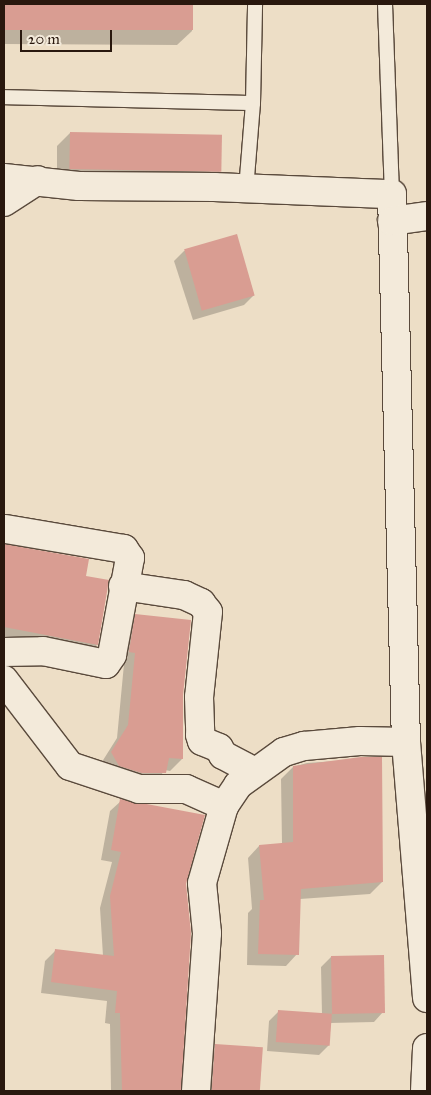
<!DOCTYPE html>
<html>
<head>
<meta charset="utf-8">
<style>
  body { margin:0 }
  #map { position:relative; width:431px; height:1095px; overflow:hidden; background:#eddec6; font-family:"IM FELL Great Primer",serif }
  div>[style] { position:absolute }
  .shadow>* { inset:0; background:#0003 }
  .building>* { inset:0; background:#d99d92; transform-origin:0 0 }
  .roads { filter:drop-shadow(1px 0 #5a4a3c) drop-shadow(-1px 0 #5a4a3c) drop-shadow(0 1px #5a4a3c) drop-shadow(0 -1px #5a4a3c) }
  .service>* { height:14px; margin:-7px; padding:0 7px; transform-origin:7px; border-radius:7px; background:#f3eada }
  .minor>* { height:28px; margin:-14px; padding:0 14px; transform-origin:14px; border-radius:14px; background:#f3eada }
  span { translate:-50% -50%; white-space:nowrap; text-align:center; line-height:1.15; -webkit-text-stroke:4px #f3eada; paint-order:stroke }
  .frame { position:absolute; inset:0; border:5px solid #29180e; pointer-events:none }
  .scale { position:absolute; left:20px; top:30px; width:92px; height:22px; box-sizing:border-box; border:2px solid #29180e; border-top:0; padding-left:6px; font-size:15px; line-height:18px; white-space:nowrap; color:#29180e; -webkit-text-stroke:4px #f3eada; paint-order:stroke }
</style>
</head>
<body>
<div id="map">
  <div class="shadow">
    <div style="clip-path:polygon(4px 4px,192px 4px,192px 31px,177px 45px,4px 44px)"></div>
    <div style="clip-path:polygon(70px 133px,220px 171px,207px 184px,57px 182px,57px 146px)"></div>
    <div style="clip-path:polygon(236px 235px,254px 295px,244px 305px,193px 320px,174px 261px,184px 251px)"></div>
    <div style="clip-path:polygon(6px 546px,84px 577px,108px 581px,97px 645px,84px 658px,4px 642px)"></div>
    <div style="clip-path:polygon(136px 616px,182px 695px,182px 759px,170px 771px,165px 770px,153px 785px,100px 765px,117px 738px,124px 664px,117px 663px,124px 628px)"></div>
    <div style="clip-path:polygon(381px 758px,382px 882px,370px 894px,300px 899px,297px 954px,286px 966px,247px 965px,248px 913px,252px 909px,248px 858px,259px 846px,282px 844px,281px 779px,293px 767px,307px 763px)"></div>
    <div style="clip-path:polygon(121px 801px,185px 884px,190px 933px,180px 1091px,111px 1091px,110px 1024px,105px 1023px,107px 1001px,41px 993px,45px 961px,55px 951px,103px 956px,100px 908px,112px 862px,101px 860px,110px 811px)"></div>
    <div style="clip-path:polygon(331px 957px,383px 1012px,374px 1022px,330px 1023px,329px 1045px,319px 1055px,267px 1051px,269px 1021px,279px 1011px,322px 1015px,321px 967px)"></div>
    <div style="clip-path:polygon(215px 1046px,262px 1048px,259px 1091px,203px 1091px,206px 1055px)"></div>
  </div>
  <div class="building">
    <div style="left:4px;top:4px;width:189px;height:26px"></div>
    <div style="left:70px;top:132px;width:152px;height:37px;rotate:1deg"></div>
    <div style="left:237px;top:234px;width:64px;height:55px;rotate:74deg"></div>
    <div style="clip-path:polygon(4px 544px,89px 559px,86px 576px,109px 580px,98px 645px,4px 627px)"></div>
    <div style="clip-path:polygon(135px 614px,191px 620px,183px 695px,183px 759px,169px 758px,166px 773px,142px 773px,119px 766px,111px 752px,128px 725px,135px 653px,129px 652px)"></div>
    <div style="clip-path:polygon(361px 757px,382px 757px,383px 882px,301px 889px,299px 955px,258px 954px,260px 900px,264px 900px,259px 845px,293px 842px,293px 766px)"></div>
    <div style="clip-path:polygon(120px 799px,205px 815px,186px 884px,191px 933px,181px 1091px,122px 1091px,120px 1013px,115px 1013px,117px 991px,51px 982px,55px 949px,114px 956px,110px 896px,121px 852px,111px 850px)"></div>
    <div style="left:384px;top:955px;width:58px;height:53px;rotate:89deg"></div>
    <div style="left:278px;top:1010px;width:54px;height:32px;rotate:4deg"></div>
    <div style="left:215px;top:1044px;width:48px;height:47px;rotate:4deg"></div>
  </div>
  <div class="roads">
    <div class="service">
      <div style="left:385px;top:4px;width:190px;rotate:87.9deg"></div>
      <div style="left:4px;top:97px;width:249px;rotate:1.4deg"></div>
      <div style="left:246px;top:190px;width:87px;rotate:-85.4deg"></div>
      <div style="left:253px;top:103px;width:99px;rotate:-88.8deg"></div>
    </div>
    <div class="minor">
      <div style="left:4px;top:178px;width:75px;rotate:6.1deg"></div>
      <div style="left:79px;top:186px;width:135px;rotate:0.4deg"></div>
      <div style="left:214px;top:187px;width:178px;rotate:2.3deg"></div>
      <div style="left:392px;top:194px;width:548px;rotate:88.54deg"></div>
      <div style="left:406px;top:742px;width:257px;rotate:85.3deg"></div>
      <div style="left:4px;top:202px;width:40px;rotate:-32.9deg"></div>
      <div style="left:392px;top:221px;width:35px;rotate:-8deg"></div>
      <div style="left:123px;top:586px;width:62px;rotate:8.4deg"></div>
      <div style="left:184px;top:595px;width:19px;rotate:25deg"></div>
      <div style="left:201px;top:603px;width:11px;rotate:52deg"></div>
      <div style="left:208px;top:612px;width:85px;rotate:96deg"></div>
      <div style="left:199px;top:697px;width:38px;rotate:88deg"></div>
      <div style="left:200px;top:735px;width:6px;rotate:72deg"></div>
      <div style="left:202px;top:741px;width:18px;rotate:22deg"></div>
      <div style="left:219px;top:748px;width:8px;rotate:60deg"></div>
      <div style="left:223px;top:755px;width:34px;rotate:28deg"></div>
      <div style="left:4px;top:652px;width:39px;rotate:-1deg"></div>
      <div style="left:43px;top:651px;width:64px;rotate:11.7deg"></div>
      <div style="left:106px;top:664px;width:11px;rotate:-56deg"></div>
      <div style="left:112px;top:655px;width:99px;rotate:-79.5deg"></div>
      <div style="left:130px;top:558px;width:11px;rotate:-124deg"></div>
      <div style="left:124px;top:549px;width:120px;rotate:-170.4deg"></div>
      <div style="left:4px;top:680px;width:108px;rotate:52.5deg"></div>
      <div style="left:70px;top:766px;width:73px;rotate:18.4deg"></div>
      <div style="left:139px;top:789px;width:47px"></div>
      <div style="left:186px;top:789px;width:42px;rotate:24.1deg"></div>
      <div style="left:196px;top:1091px;width:158px;rotate:-86deg"></div>
      <div style="left:207px;top:933px;width:50px;rotate:-95.7deg"></div>
      <div style="left:202px;top:883px;width:80px;rotate:-74.1deg"></div>
      <div style="left:224px;top:806px;width:25px;rotate:-56deg"></div>
      <div style="left:238px;top:785px;width:57px;rotate:-35.7deg"></div>
      <div style="left:284px;top:752px;width:21px;rotate:-17deg"></div>
      <div style="left:304px;top:746px;width:56px;rotate:-5.1deg"></div>
      <div style="left:360px;top:741px;width:46px;rotate:1.2deg"></div>
      <div style="left:425px;top:1091px;width:43px;rotate:-87.3deg"></div>
    </div>
  </div>
  <div class="frame"></div>
  <div class="scale">20 m</div>
</div>
</body>
</html>
